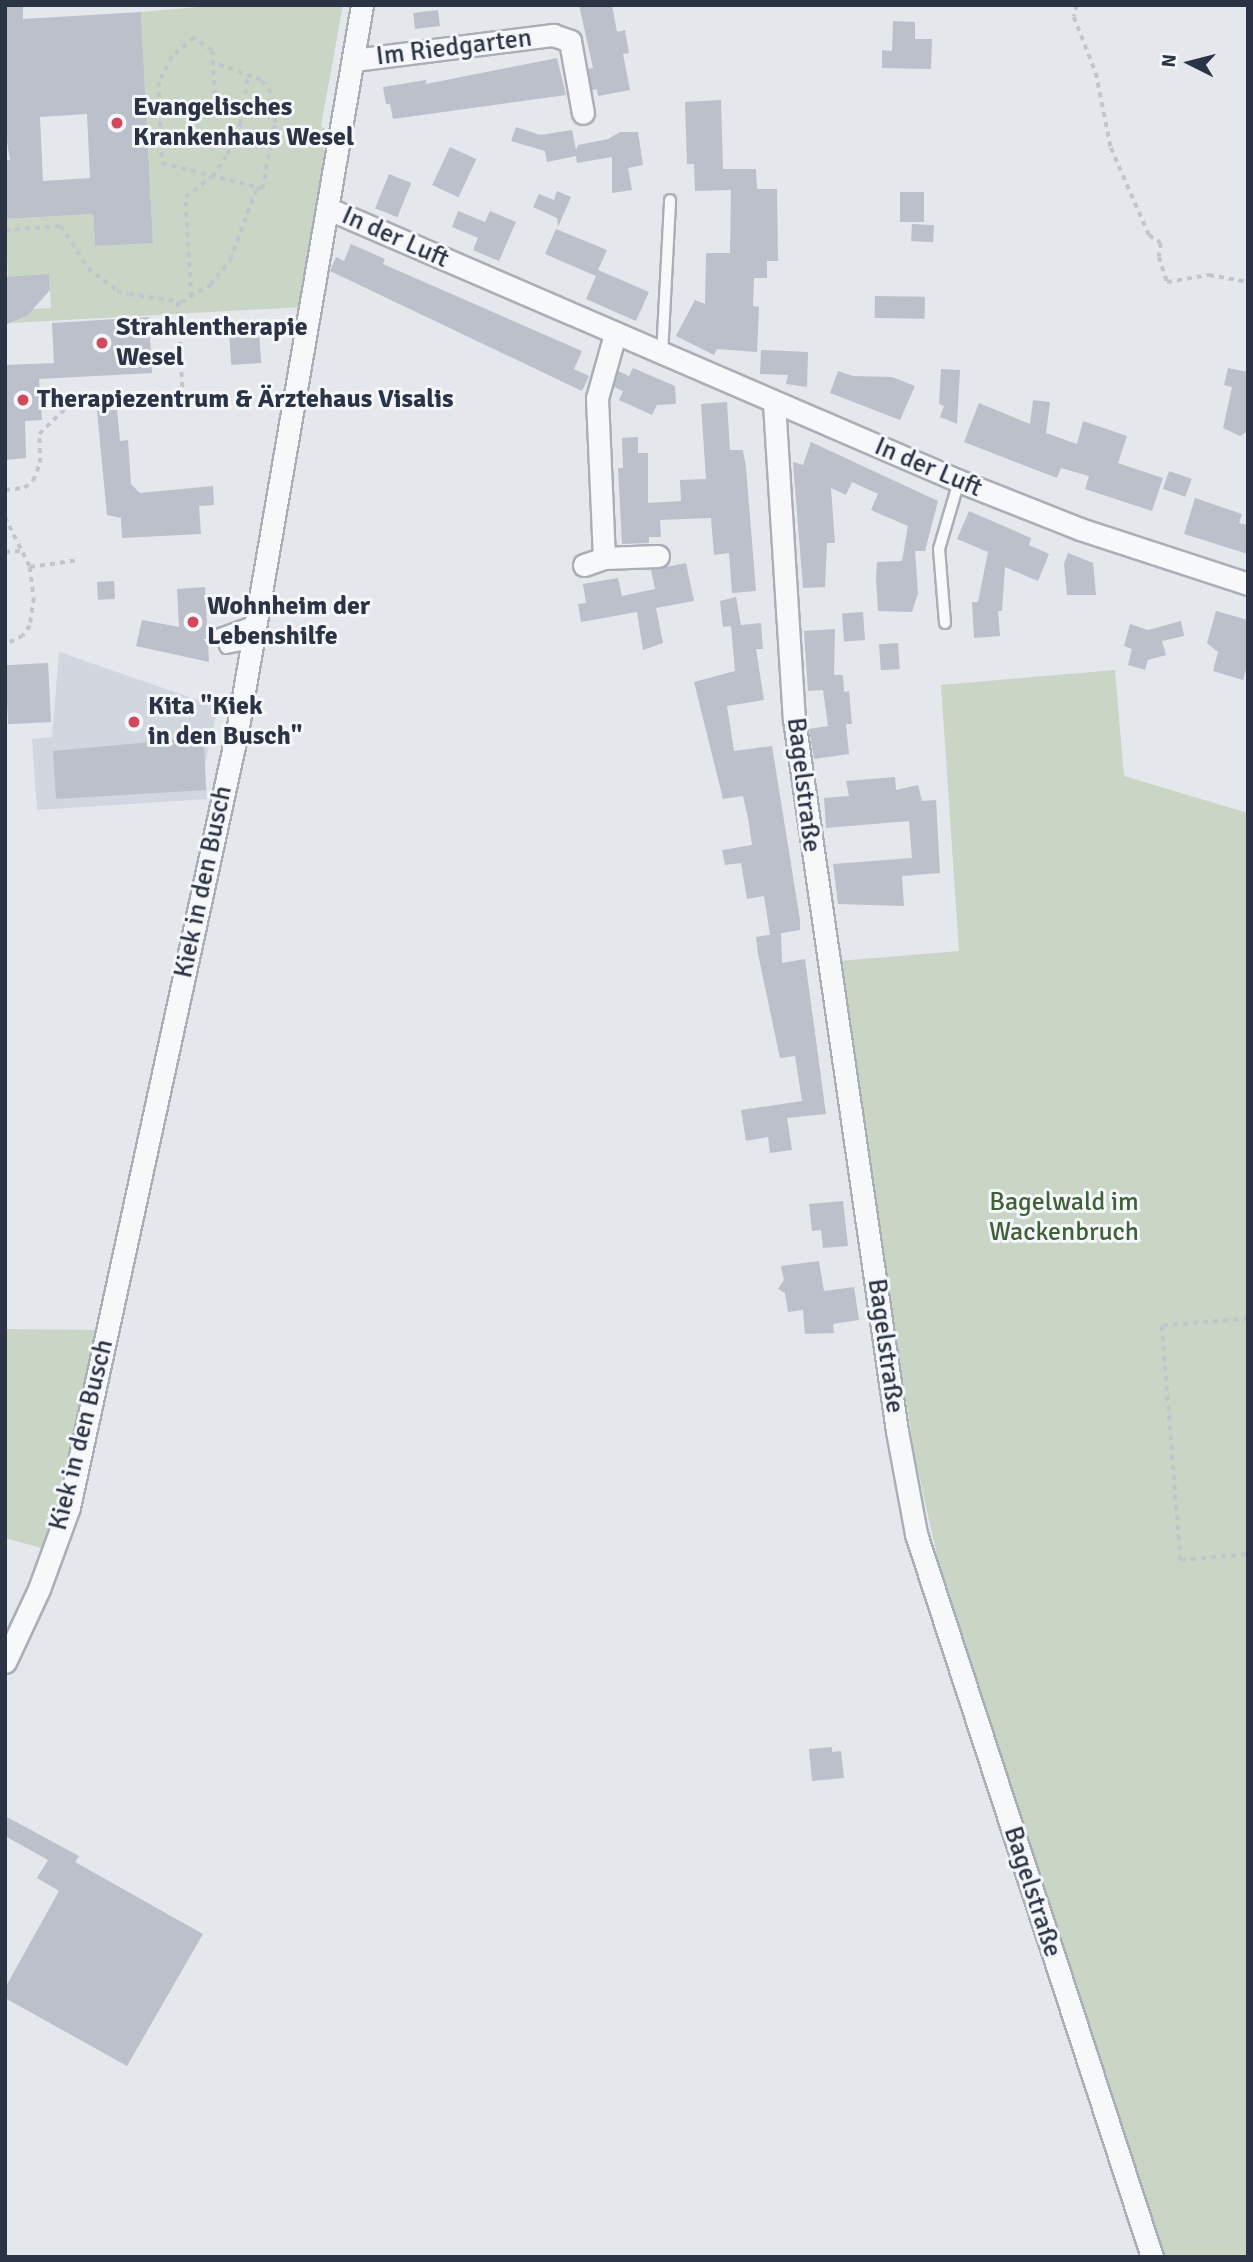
<!DOCTYPE html>
<html>
<head>
<meta charset="utf-8">
<style>
  body { margin:0 }
  #map { position:relative; width:1253px; height:2262px; overflow:hidden; background:#e4e7ec; font-family:Signika,sans-serif }
  div>[style] { position:absolute }
  .built>* { inset:0; background:#d2d6de }
  .green>* { inset:0; background:#c9d6c5 }
  .building>* { inset:0; background:#bbc0ca; transform-origin:0 0 }
  .path>* { height:3.5px; margin-top:-1.75px; transform-origin:0; background:repeating-linear-gradient(90deg,#c2c5cb 0 5px,transparent 0 10px) }
  .roads { filter:drop-shadow(2px 0 #a9aeb7) drop-shadow(-2px 0 #a9aeb7) drop-shadow(0 2px #a9aeb7) drop-shadow(0 -2px #a9aeb7) }
  .service>* { height:10px; margin:-5px; padding:0 5px; transform-origin:5px; border-radius:5px; background:#f7f8fa }
  .minor>* { height:21px; margin:-10.5px; padding:0 10.5px; transform-origin:10.5px; border-radius:10.5px; background:#f7f8fa }
  .dots>* { width:19px; height:19px; translate:-50% -50%; box-sizing:border-box; border:4px solid #f4f6f9; border-radius:50% }
  span { translate:-50% -50%; white-space:nowrap; text-align:center; line-height:1.15; -webkit-text-stroke:6px #f4f6f9; paint-order:stroke }
  .street-label { font-size:26px; color:#2b3445 }
  .poi-label { font-size:26px; color:#2b3445; font-weight:700 }
  .left { translate:0 -50%; text-align:left }
  .park-label { font-size:26px; color:#3f6138 }
  .frame { position:absolute; inset:0; border:7px solid #2b3445; pointer-events:none }
  .north { position:absolute; left:1155px; top:28px; width:70px; height:70px; -webkit-text-stroke:5px #f4f6f9; paint-order:stroke; rotate:276deg; font-size:19px; font-weight:700; line-height:28px; text-align:center; color:#2b3445 }
  .north::after { content:''; display:block; margin:auto; width:24px; height:32px; background:#2b3445; clip-path:polygon(50% 0,100% 100%,50% 72%,0 100%) }
</style>
</head>
<body>
<div id="map">
  <div class="built">
    <div style="clip-path:polygon(59px 652px,218px 707px,205px 765px,207px 799px,37px 810px,32px 739px,52px 737px)"></div>
  </div>
  <div class="green">
    <div style="clip-path:polygon(221px 5px,343px 5px,321px 126px,327px 130px,304px 307px,11px 323px,27px 316px,28px 309px,51px 308px,49px 275px,8px 277px,5px 219px,93px 214px,95px 246px,153px 242px,141px 12px)"></div>
    <div style="clip-path:polygon(1115px 670px,1124px 776px,1248px 813px,1248px 2257px,1159px 2257px,980px 1704px,942px 1578px,915px 1457px,838px 961px,959px 951px,941px 685px)"></div>
    <div style="clip-path:polygon(5px 1329px,100px 1330px,49px 1550px,5px 1538px)"></div>
  </div>
  <div class="building">
    <div style="clip-path:polygon(evenodd,5px 5px,23px 5px,23px 19px,141px 12px,153px 243px,95px 246px,93px 214px,5px 219px,5px 160px,10px 160px,5px 130px,5px 5px,87px 114px,90px 178px,43px 181px,40px 117px,87px 114px)"></div>
    <div style="clip-path:polygon(579px 5px,612px 5px,617px 32px,625px 30px,629px 53px,623px 54px,630px 90px,598px 96px,597px 89px,592px 90px,588px 69px,593px 68px)"></div>
    <div style="left:438px;top:10px;width:16px;height:25px;rotate:83deg"></div>
    <div style="clip-path:polygon(893px 21px,915px 22px,915px 39px,932px 39px,931px 69px,882px 68px,882px 50px,892px 51px)"></div>
    <div style="clip-path:polygon(557px 58px,566px 95px,393px 119px,390px 104px,386px 104px,383px 87px,426px 80px,426px 84px)"></div>
    <div style="clip-path:polygon(721px 100px,723px 169px,756px 169px,757px 189px,777px 189px,778px 261px,767px 261px,767px 278px,754px 278px,753px 306px,759px 307px,757px 352px,717px 349px,714px 355px,676px 336px,695px 300px,705px 304px,706px 253px,730px 253px,731px 190px,695px 191px,694px 164px,687px 164px,685px 102px)"></div>
    <div style="clip-path:polygon(516px 127px,540px 135px,572px 130px,576px 150px,578px 145px,608px 139px,620px 132px,638px 132px,643px 165px,628px 168px,632px 190px,612px 193px,612px 157px,577px 163px,576px 156px,547px 162px,545px 151px,511px 141px)"></div>
    <div style="left:450px;top:147px;width:29px;height:42px;rotate:25deg"></div>
    <div style="left:389px;top:174px;width:24px;height:37px;rotate:22deg"></div>
    <div style="clip-path:polygon(557px 191px,571px 197px,558px 227px,557px 218px,533px 207px,539px 194px,554px 200px)"></div>
    <div style="left:900px;top:192px;width:24px;height:30px"></div>
    <div style="clip-path:polygon(458px 211px,485px 222px,490px 211px,516px 222px,499px 261px,473px 250px,478px 238px,452px 227px)"></div>
    <div style="left:912px;top:224px;width:22px;height:17px;rotate:3deg"></div>
    <div style="clip-path:polygon(556px 229px,607px 250px,598px 270px,649px 292px,636px 321px,586px 299px,596px 276px,545px 254px)"></div>
    <div style="clip-path:polygon(351px 244px,385px 259px,383px 264px,582px 351px,574px 369px,589px 376px,582px 391px,330px 271px,336px 257px,344px 261px)"></div>
    <div style="clip-path:polygon(49px 274px,50px 290px,27px 316px,5px 325px,5px 277px)"></div>
    <div style="left:875px;top:296px;width:50px;height:22px;rotate:1deg"></div>
    <div style="clip-path:polygon(149px 317px,152px 373px,39px 379px,42px 420px,25px 421px,26px 458px,5px 460px,5px 365px,54px 363px,52px 323px)"></div>
    <div style="left:259px;top:331px;width:32px;height:30px;rotate:86deg"></div>
    <div style="clip-path:polygon(761px 350px,808px 352px,807px 387px,786px 384px,788px 375px,760px 374px)"></div>
    <div style="clip-path:polygon(633px 368px,675px 386px,676px 404px,657px 405px,652px 415px,619px 400px,623px 391px,614px 387px,618px 371px,629px 376px)"></div>
    <div style="clip-path:polygon(1228px 368px,1248px 372px,1248px 431px,1240px 436px,1223px 428px,1232px 387px,1224px 385px)"></div>
    <div style="clip-path:polygon(941px 369px,960px 370px,957px 424px,940px 417px,944px 406px,939px 404px)"></div>
    <div style="clip-path:polygon(838px 371px,853px 376px,892px 377px,915px 386px,900px 420px,830px 393px)"></div>
    <div style="clip-path:polygon(1033px 400px,1050px 402px,1046px 433px,1077px 444px,1083px 421px,1127px 436px,1118px 463px,1163px 478px,1152px 511px,1085px 489px,1089px 476px,1061px 468px,1057px 478px,964px 442px,979px 403px,1030px 424px)"></div>
    <div style="clip-path:polygon(727px 402px,730px 450px,743px 450px,746px 468px,756px 591px,732px 593px,729px 553px,714px 555px,711px 518px,660px 520px,661px 537px,649px 537px,649px 543px,622px 544px,618px 468px,623px 468px,622px 438px,638px 437px,638px 453px,648px 453px,648px 503px,681px 501px,680px 480px,706px 479px,701px 404px)"></div>
    <div style="clip-path:polygon(117px 410px,120px 441px,128px 440px,131px 484px,140px 493px,213px 486px,214px 505px,199px 506px,201px 534px,122px 538px,121px 518px,107px 515px,97px 411px)"></div>
    <div style="clip-path:polygon(811px 442px,938px 501px,925px 551px,915px 551px,918px 593px,912px 612px,878px 611px,876px 578px,877px 562px,902px 561px,908px 526px,871px 510px,878px 494px,852px 482px,846px 495px,831px 488px,835px 543px,827px 543px,825px 587px,803px 588px,793px 462px,803px 465px)"></div>
    <div style="left:1169px;top:471px;width:24px;height:19px;rotate:19deg"></div>
    <div style="clip-path:polygon(1195px 498px,1242px 514px,1239px 523px,1248px 525px,1248px 554px,1184px 534px)"></div>
    <div style="clip-path:polygon(969px 511px,1031px 538px,1029px 545px,1049px 554px,1038px 581px,1005px 567px,1002px 611px,998px 611px,1000px 636px,974px 638px,972px 602px,978px 602px,988px 552px,957px 539px)"></div>
    <div style="clip-path:polygon(1068px 553px,1093px 563px,1096px 595px,1067px 595px,1064px 564px)"></div>
    <div style="clip-path:polygon(686px 563px,694px 601px,656px 608px,663px 643px,643px 650px,637px 612px,581px 622px,578px 604px,586px 603px,583px 584px,618px 578px,622px 596px,655px 589px,651px 570px)"></div>
    <div style="left:114px;top:581px;width:18px;height:17px;rotate:87deg"></div>
    <div style="clip-path:polygon(205px 587px,209px 662px,136px 646px,142px 620px,179px 627px,177px 589px)"></div>
    <div style="clip-path:polygon(736px 597px,741px 625px,761px 623px,763px 649px,756px 649px,764px 700px,727px 706px,734px 751px,772px 746px,800px 920px,800px 930px,770px 935px,764px 896px,747px 899px,741px 863px,725px 865px,722px 850px,752px 845px,748px 818px,743px 796px,723px 799px,694px 682px,735px 671px,731px 626px,723px 627px,720px 601px)"></div>
    <div style="clip-path:polygon(1216px 611px,1248px 620px,1248px 662px,1243px 680px,1213px 671px,1218px 652px,1207px 643px)"></div>
    <div style="left:863px;top:612px;width:28px;height:21px;rotate:86deg"></div>
    <div style="clip-path:polygon(1181px 621px,1184px 636px,1162px 641px,1166px 655px,1148px 660px,1145px 670px,1128px 665px,1132px 649px,1124px 646px,1130px 624px,1148px 630px)"></div>
    <div style="clip-path:polygon(835px 629px,834px 675px,843px 675px,844px 692px,849px 691px,852px 724px,846px 724px,849px 754px,814px 759px,809px 729px,828px 726px,823px 690px,808px 691px,804px 631px)"></div>
    <div style="left:898px;top:643px;width:26px;height:19px;rotate:86deg"></div>
    <div style="left:48px;top:663px;width:59px;height:43px;rotate:87deg"></div>
    <div style="clip-path:polygon(184px 739px,184px 747px,204px 745px,206px 790px,56px 799px,53px 751px)"></div>
    <div style="clip-path:polygon(895px 777px,896px 790px,918px 785px,922px 801px,936px 800px,940px 873px,902px 876px,904px 906px,838px 904px,833px 864px,912px 858px,909px 821px,826px 828px,824px 798px,849px 796px,846px 781px)"></div>
    <div style="clip-path:polygon(781px 933px,782px 963px,805px 959px,826px 1114px,787px 1118px,792px 1150px,770px 1153px,768px 1137px,746px 1141px,741px 1110px,802px 1101px,795px 1056px,780px 1058px,758px 954px,756px 937px)"></div>
    <div style="clip-path:polygon(843px 1201px,848px 1246px,823px 1248px,821px 1230px,812px 1231px,809px 1204px)"></div>
    <div style="clip-path:polygon(819px 1261px,824px 1291px,854px 1287px,859px 1320px,833px 1324px,834px 1333px,805px 1334px,803px 1310px,788px 1312px,785px 1293px,778px 1289px,784px 1280px,781px 1266px)"></div>
    <div style="clip-path:polygon(832px 1747px,832px 1752px,841px 1751px,844px 1778px,812px 1781px,809px 1749px)"></div>
    <div style="clip-path:polygon(5px 1816px,79px 1856px,75px 1862px,203px 1934px,127px 2066px,5px 1998px,5px 1988px,59px 1891px,37px 1878px,48px 1860px,5px 1836px)"></div>
  </div>
  <div class="path">
    <div style="left:1077px;top:5px;width:12px;rotate:104deg"></div>
    <div style="left:1074px;top:17px;width:60px;rotate:68.6deg"></div>
    <div style="left:1096px;top:73px;width:76px;rotate:78.7deg"></div>
    <div style="left:1111px;top:148px;width:95px;rotate:66.4deg"></div>
    <div style="left:1149px;top:235px;width:14px;rotate:34deg"></div>
    <div style="left:1161px;top:243px;width:14px;rotate:98deg"></div>
    <div style="left:1159px;top:257px;width:26px;rotate:72deg"></div>
    <div style="left:1167px;top:282px;width:43px;rotate:-9.5deg"></div>
    <div style="left:1209px;top:275px;width:40px;rotate:10deg"></div>
    <div style="left:215px;top:105px;width:54px;rotate:-93.2deg"></div>
    <div style="left:212px;top:51px;width:22px;rotate:-144deg"></div>
    <div style="left:194px;top:38px;width:29px;rotate:139deg"></div>
    <div style="left:172px;top:57px;width:28px;rotate:117deg"></div>
    <div style="left:159px;top:82px;width:81px;rotate:87.9deg"></div>
    <div style="left:162px;top:163px;width:97px;rotate:14.3deg"></div>
    <div style="left:158px;top:108px;width:87px;rotate:-3.9deg"></div>
    <div style="left:5px;top:230px;width:56px;rotate:-4.1deg"></div>
    <div style="left:61px;top:226px;width:50px;rotate:57.3deg"></div>
    <div style="left:88px;top:268px;width:37px;rotate:38deg"></div>
    <div style="left:117px;top:291px;width:12px;rotate:14deg"></div>
    <div style="left:129px;top:294px;width:53px;rotate:8.7deg"></div>
    <div style="left:181px;top:302px;width:34px;rotate:-30deg"></div>
    <div style="left:210px;top:285px;width:32px;rotate:-51deg"></div>
    <div style="left:230px;top:260px;width:78px;rotate:-69.7deg"></div>
    <div style="left:257px;top:187px;width:5px;rotate:22deg"></div>
    <div style="left:262px;top:189px;width:67px;rotate:-78.9deg"></div>
    <div style="left:275px;top:123px;width:30px;rotate:-98deg"></div>
    <div style="left:271px;top:93px;width:16px;rotate:-128deg"></div>
    <div style="left:261px;top:80px;width:51px;rotate:-160.5deg"></div>
    <div style="left:191px;top:297px;width:100px;rotate:-93.4deg"></div>
    <div style="left:185px;top:197px;width:34px;rotate:-37deg"></div>
    <div style="left:212px;top:177px;width:27px;rotate:-56deg"></div>
    <div style="left:227px;top:155px;width:34px;rotate:-67deg"></div>
    <div style="left:240px;top:124px;width:49px;rotate:-80.5deg"></div>
    <div style="left:178px;top:302px;width:96px;rotate:87deg"></div>
    <div style="left:5px;top:490px;width:19px;rotate:-6deg"></div>
    <div style="left:24px;top:488px;width:11px;rotate:-38deg"></div>
    <div style="left:33px;top:481px;width:19px;rotate:-69deg"></div>
    <div style="left:40px;top:463px;width:29px;rotate:-92deg"></div>
    <div style="left:39px;top:434px;width:42px;rotate:-44deg"></div>
    <div style="left:5px;top:517px;width:56px;rotate:63.4deg"></div>
    <div style="left:30px;top:567px;width:31px;rotate:83deg"></div>
    <div style="left:34px;top:598px;width:28px;rotate:98deg"></div>
    <div style="left:30px;top:626px;width:12px;rotate:125deg"></div>
    <div style="left:23px;top:636px;width:20px;rotate:153deg"></div>
    <div style="left:5px;top:552px;width:17px;rotate:-3deg"></div>
    <div style="left:30px;top:567px;width:49px;rotate:-8.3deg"></div>
    <div style="left:1248px;top:1319px;width:86px;rotate:175.3deg"></div>
    <div style="left:1162px;top:1326px;width:235px;rotate:85.4deg"></div>
    <div style="left:1181px;top:1560px;width:67px;rotate:-5.1deg"></div>
  </div>
  <div class="roads">
    <div class="service">
      <div style="left:662px;top:355px;width:155px;rotate:-87deg"></div>
      <div style="left:945px;top:623px;width:74px;rotate:-94.6deg"></div>
      <div style="left:939px;top:549px;width:71px;rotate:-73.6deg"></div>
      <div style="left:252px;top:643px;width:26px;rotate:169deg"></div>
      <div style="left:226px;top:648px;width:15px;rotate:-113deg"></div>
      <div style="left:220px;top:634px;width:38px;rotate:-20deg"></div>
    </div>
    <div class="minor">
      <div style="left:354px;top:60px;width:201px;rotate:-7.2deg"></div>
      <div style="left:553px;top:35px;width:18px;rotate:19deg"></div>
      <div style="left:570px;top:41px;width:73px;rotate:79.8deg"></div>
      <div style="left:329px;top:209px;width:686px;rotate:23.35deg"></div>
      <div style="left:959px;top:481px;width:130px;rotate:21.6deg"></div>
      <div style="left:1080px;top:529px;width:177px;rotate:18.1deg"></div>
      <div style="left:615px;top:334px;width:66px;rotate:105.7deg"></div>
      <div style="left:597px;top:398px;width:160px;rotate:87.5deg"></div>
      <div style="left:604px;top:558px;width:54px;rotate:-2.1deg"></div>
      <div style="left:774px;top:403px;width:317px;rotate:86.4deg"></div>
      <div style="left:794px;top:719px;width:719px;rotate:81.77deg"></div>
      <div style="left:897px;top:1431px;width:105px;rotate:79.5deg"></div>
      <div style="left:916px;top:1534px;width:761px;rotate:71.92deg"></div>
      <div style="left:584px;top:565px;width:21px;rotate:-19deg"></div>
      <div style="left:5px;top:1662px;width:81px;rotate:-65deg"></div>
      <div style="left:39px;top:1589px;width:87px;rotate:-69.9deg"></div>
      <div style="left:69px;top:1507px;width:793px;rotate:-77.77deg"></div>
      <div style="left:237px;top:732px;width:738px;rotate:-80.24deg"></div>
    </div>
  </div>
  <div class="dots">
    <div style="left:117px;top:123px;background:#d1495b"></div>
    <div style="left:102px;top:343px;background:#d1495b"></div>
    <div style="left:23px;top:400px;background:#d1495b"></div>
    <div style="left:193px;top:622px;background:#d1495b"></div>
    <div style="left:134px;top:722px;background:#d1495b"></div>
  </div>
  <div class="street-label">
    <span style="left:454px;top:48px;rotate:-7deg">Im Riedgarten</span>
    <span style="left:395px;top:238px;rotate:24deg">In der Luft</span>
    <span style="left:928px;top:468px;rotate:23deg">In der Luft</span>
    <span style="left:803px;top:785px;rotate:83deg">Bagelstraße</span>
    <span style="left:204px;top:882px;rotate:-78deg">Kiek in den Busch</span>
    <span style="left:885px;top:1346px;rotate:82deg">Bagelstraße</span>
    <span style="left:82px;top:1435px;rotate:-76deg">Kiek in den Busch</span>
    <span style="left:1032px;top:1892px;rotate:72deg">Bagelstraße</span>
  </div>
  <div class="poi-label">
    <span class="left" style="left:133px;top:123px">Evangelisches<br>Krankenhaus Wesel</span>
    <span class="left" style="left:116px;top:343px">Strahlentherapie<br>Wesel</span>
    <span class="left" style="left:37px;top:400px">Therapiezentrum &amp; Ärztehaus Visalis</span>
    <span class="left" style="left:207px;top:622px">Wohnheim der<br>Lebenshilfe</span>
    <span class="left" style="left:148px;top:722px">Kita "Kiek<br>in den Busch"</span>
  </div>
  <div class="park-label">
    <span style="left:1064px;top:1218px">Bagelwald im<br>Wackenbruch</span>
  </div>
  <div class="frame"></div>
  <div class="north">N</div>
</div>
</body>
</html>
